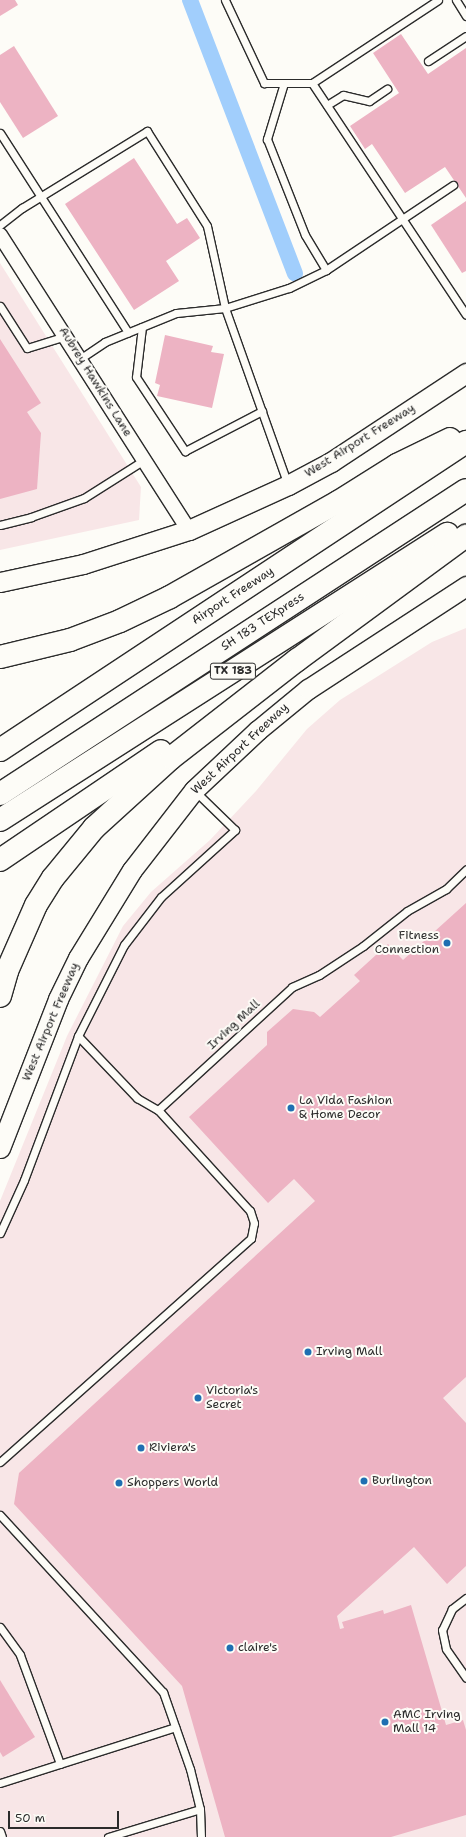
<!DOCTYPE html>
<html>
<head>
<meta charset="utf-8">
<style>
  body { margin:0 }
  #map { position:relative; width:466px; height:1837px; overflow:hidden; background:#fdfcf7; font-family:"Shantell Sans",sans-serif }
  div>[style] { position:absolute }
  .built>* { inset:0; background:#f8e6e7 }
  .canal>* { height:16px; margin:-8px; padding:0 8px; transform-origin:8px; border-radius:8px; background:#a1cefc }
  .building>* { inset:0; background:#edb3c3 }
  .roads { filter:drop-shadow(1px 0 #2b2b2b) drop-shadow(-1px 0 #2b2b2b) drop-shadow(0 1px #2b2b2b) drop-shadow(0 -1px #2b2b2b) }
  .lane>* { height:7px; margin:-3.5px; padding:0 3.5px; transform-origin:3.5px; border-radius:3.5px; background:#fdfcf7 }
  .street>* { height:14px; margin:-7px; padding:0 7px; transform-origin:7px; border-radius:7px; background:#fdfcf7 }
  .secondary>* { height:19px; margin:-9.5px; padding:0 9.5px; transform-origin:9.5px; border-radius:9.5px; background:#fdfcf7 }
  .highway>* { height:22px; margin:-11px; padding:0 11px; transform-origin:11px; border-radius:11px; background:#fdfcf7 }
  .dots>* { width:11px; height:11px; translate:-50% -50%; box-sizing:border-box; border:2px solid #fdfcf7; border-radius:50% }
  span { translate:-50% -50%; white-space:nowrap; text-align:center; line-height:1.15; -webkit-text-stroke:4px #fdfcf7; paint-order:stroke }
  .shield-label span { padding:1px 3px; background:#fdfcf7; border:1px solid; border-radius:3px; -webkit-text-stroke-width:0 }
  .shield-label { font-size:11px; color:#2b2b2b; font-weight:700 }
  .street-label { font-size:12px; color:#2b2b2b }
  .poi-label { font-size:12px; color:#2b2b2b }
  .right { translate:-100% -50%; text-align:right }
  .left { translate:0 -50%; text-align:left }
  .scale { position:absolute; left:8px; top:1811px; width:111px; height:18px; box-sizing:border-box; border:2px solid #2b2b2b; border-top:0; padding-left:5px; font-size:12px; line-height:14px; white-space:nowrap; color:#2b2b2b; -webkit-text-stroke:3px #fdfcf7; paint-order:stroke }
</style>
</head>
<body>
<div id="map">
  <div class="built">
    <div style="clip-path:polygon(0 263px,141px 487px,139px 520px,0 550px)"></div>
    <div style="clip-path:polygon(466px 628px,466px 1837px,0 1837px,0 1201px,67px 1036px,123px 926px,151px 892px,210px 840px,256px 791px,307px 729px,340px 700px,432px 642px)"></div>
  </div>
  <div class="canal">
    <div style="left:190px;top:0;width:293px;rotate:69deg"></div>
  </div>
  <div class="building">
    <div style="clip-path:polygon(0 0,15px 0,18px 5px,0 16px)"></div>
    <div style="clip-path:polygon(401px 34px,428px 74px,466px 48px,466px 198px,445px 167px,405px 193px,372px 144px,365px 149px,350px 126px,399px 93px,373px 53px)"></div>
    <div style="clip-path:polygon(14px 46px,58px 116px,23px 138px,0 102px,0 55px)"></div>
    <div style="clip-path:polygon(134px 158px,177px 224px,187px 218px,200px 238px,166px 261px,179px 281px,134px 310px,65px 204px)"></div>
    <div style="clip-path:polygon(466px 201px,466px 271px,462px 273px,431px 225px)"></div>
    <div style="clip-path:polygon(165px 335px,213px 346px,211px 352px,224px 354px,212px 408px,157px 396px,160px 385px,155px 383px)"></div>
    <div style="clip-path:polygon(0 339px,41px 403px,27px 412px,41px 433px,37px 489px,0 499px)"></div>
    <div style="clip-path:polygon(466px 903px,466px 1377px,443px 1398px,466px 1423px,466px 1566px,447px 1584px,414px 1547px,337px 1616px,340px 1629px,344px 1628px,342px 1622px,383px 1610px,384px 1614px,411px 1605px,446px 1725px,463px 1720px,466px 1730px,466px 1815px,391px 1837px,225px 1837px,182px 1686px,14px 1504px,19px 1473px,315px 1201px,294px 1179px,268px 1203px,189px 1117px,267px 1045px,267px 1032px,293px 1009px,314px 1012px,320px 1017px,360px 981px,354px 975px,388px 944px,403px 960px)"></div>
    <div style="clip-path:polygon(0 1680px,35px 1737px,3px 1757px,0 1752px)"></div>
  </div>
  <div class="roads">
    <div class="lane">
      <div style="left:225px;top:0;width:92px;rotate:64.8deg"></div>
      <div style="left:264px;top:83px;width:48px"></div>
      <div style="left:438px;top:0;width:151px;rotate:146.6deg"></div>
      <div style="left:312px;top:83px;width:278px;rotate:56.4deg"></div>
      <div style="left:456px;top:0;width:19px;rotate:58deg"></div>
      <div style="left:428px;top:61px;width:45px;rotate:-33.3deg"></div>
      <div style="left:284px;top:83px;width:59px;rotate:106.9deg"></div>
      <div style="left:267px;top:139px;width:103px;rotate:68.4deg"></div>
      <div style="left:305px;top:235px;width:41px;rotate:59deg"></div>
      <div style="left:327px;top:105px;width:19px;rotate:-32deg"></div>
      <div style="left:343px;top:95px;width:27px;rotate:13deg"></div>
      <div style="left:369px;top:101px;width:22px;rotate:-34deg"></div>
      <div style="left:0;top:133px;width:237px;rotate:57.3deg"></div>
      <div style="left:0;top:225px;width:28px;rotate:-38deg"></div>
      <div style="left:22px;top:208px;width:147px;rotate:-31.6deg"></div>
      <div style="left:147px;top:131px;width:112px;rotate:57.7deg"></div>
      <div style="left:207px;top:226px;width:84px;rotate:77.6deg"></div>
      <div style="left:225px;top:308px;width:49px;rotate:174.2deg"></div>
      <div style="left:176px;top:313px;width:77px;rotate:157.8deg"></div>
      <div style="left:105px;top:342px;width:29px;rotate:146deg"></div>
      <div style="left:0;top:306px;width:50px;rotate:57.3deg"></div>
      <div style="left:27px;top:348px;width:41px;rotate:-17.1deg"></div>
      <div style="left:142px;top:327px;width:50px;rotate:96.8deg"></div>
      <div style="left:136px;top:377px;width:89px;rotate:56.5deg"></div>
      <div style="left:185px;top:451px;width:87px;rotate:-27.5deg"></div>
      <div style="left:288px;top:485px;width:188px;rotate:-109.6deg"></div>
      <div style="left:225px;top:308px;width:67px;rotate:-17.4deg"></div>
      <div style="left:289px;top:288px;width:41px;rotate:-25.9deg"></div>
      <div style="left:326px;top:270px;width:153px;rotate:-33.8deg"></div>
      <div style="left:0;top:525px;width:32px;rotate:-14deg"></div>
      <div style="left:31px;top:517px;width:56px;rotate:-19.7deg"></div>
      <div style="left:84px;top:498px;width:71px;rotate:-32.3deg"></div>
      <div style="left:78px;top:1036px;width:86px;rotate:46.4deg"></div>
      <div style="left:137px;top:1098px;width:24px;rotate:30deg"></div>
      <div style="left:0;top:1233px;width:58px;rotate:-65.6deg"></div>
      <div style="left:24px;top:1180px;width:154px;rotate:-69.4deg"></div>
      <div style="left:78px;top:1036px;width:102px;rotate:-63.2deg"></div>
      <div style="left:124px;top:945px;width:61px;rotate:-52.4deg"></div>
      <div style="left:161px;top:897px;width:100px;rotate:-42.2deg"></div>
      <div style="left:235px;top:830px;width:56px;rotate:-135.7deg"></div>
      <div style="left:0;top:1462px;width:336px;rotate:-41.7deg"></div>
      <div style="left:251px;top:1238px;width:15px;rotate:-79deg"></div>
      <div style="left:254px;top:1223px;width:13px;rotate:-108deg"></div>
      <div style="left:250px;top:1211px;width:137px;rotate:-132.3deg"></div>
      <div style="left:158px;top:1110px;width:182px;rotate:-42.5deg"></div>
      <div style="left:292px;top:987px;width:30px;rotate:-24deg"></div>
      <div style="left:319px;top:975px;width:53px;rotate:-33.4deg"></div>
      <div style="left:363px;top:946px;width:56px;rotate:-38.5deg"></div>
      <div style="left:407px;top:911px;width:45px;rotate:-29.4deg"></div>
      <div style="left:446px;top:889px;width:28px;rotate:-44deg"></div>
      <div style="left:0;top:1515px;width:241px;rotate:47.4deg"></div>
      <div style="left:163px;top:1692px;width:82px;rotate:70.7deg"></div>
      <div style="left:190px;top:1769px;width:41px;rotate:76deg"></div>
      <div style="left:200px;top:1809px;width:28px;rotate:88deg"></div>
      <div style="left:466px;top:1598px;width:18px;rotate:142deg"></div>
      <div style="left:452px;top:1609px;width:23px;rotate:115deg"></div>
      <div style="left:442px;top:1630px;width:19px;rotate:78deg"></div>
      <div style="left:446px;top:1649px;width:35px;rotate:55deg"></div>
      <div style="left:0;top:1627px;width:34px;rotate:54deg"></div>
      <div style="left:20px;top:1655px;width:116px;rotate:69.8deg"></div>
      <div style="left:0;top:1783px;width:184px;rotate:-17.7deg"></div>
      <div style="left:0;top:1831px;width:6px;rotate:72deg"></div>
      <div style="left:108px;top:1837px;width:96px;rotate:-16.9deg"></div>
    </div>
    <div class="street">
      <div style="left:0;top:235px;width:350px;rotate:57.4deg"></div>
    </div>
    <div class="secondary">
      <div style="left:0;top:582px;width:85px;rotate:-12.2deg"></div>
      <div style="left:83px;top:564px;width:111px;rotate:-17.8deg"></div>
      <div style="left:189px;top:530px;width:109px;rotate:-24.4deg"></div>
      <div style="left:288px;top:485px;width:49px;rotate:-28.1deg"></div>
      <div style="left:331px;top:462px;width:162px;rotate:-33.4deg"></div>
      <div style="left:0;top:1148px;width:160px;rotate:-68.7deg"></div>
      <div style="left:58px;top:999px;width:46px;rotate:-64deg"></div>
      <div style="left:78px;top:958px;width:103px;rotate:-58.5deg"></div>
      <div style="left:132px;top:870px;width:101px;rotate:-52.2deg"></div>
      <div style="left:194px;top:790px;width:88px;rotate:-43.2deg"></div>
      <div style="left:258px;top:730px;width:65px;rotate:-39.4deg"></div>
      <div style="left:308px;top:689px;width:189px;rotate:-33.1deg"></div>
    </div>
    <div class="highway">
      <div style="left:0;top:657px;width:72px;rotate:-13.7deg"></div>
      <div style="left:70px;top:640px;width:53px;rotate:-20.8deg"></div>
      <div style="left:120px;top:621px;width:55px;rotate:-25.6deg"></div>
      <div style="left:170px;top:597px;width:193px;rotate:-29.5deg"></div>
      <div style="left:338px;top:502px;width:70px;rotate:-32.1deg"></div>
      <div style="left:397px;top:465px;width:59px;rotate:-26.1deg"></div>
      <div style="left:0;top:750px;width:559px;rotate:-33.46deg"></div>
      <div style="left:0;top:794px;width:556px;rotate:-33.12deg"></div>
      <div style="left:0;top:820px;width:531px;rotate:-32.61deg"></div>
      <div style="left:0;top:860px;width:194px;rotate:-34.1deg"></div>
      <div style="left:0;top:996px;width:26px;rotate:-74deg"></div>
      <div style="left:7px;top:971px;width:72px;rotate:-66.3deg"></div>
      <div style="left:36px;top:905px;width:32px;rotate:-58deg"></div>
      <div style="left:53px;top:878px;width:65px;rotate:-50.6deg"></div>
      <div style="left:94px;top:828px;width:104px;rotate:-42.3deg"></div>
      <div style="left:171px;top:758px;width:160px;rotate:-37.9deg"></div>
      <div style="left:297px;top:660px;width:210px;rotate:-36.3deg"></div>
    </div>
  </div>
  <div class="dots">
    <div style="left:447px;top:943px;background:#1f6fb2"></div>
    <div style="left:291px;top:1108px;background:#1f6fb2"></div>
    <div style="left:308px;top:1352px;background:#1f6fb2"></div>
    <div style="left:198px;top:1398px;background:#1f6fb2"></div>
    <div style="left:141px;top:1448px;background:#1f6fb2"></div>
    <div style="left:364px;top:1481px;background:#1f6fb2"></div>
    <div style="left:119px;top:1483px;background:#1f6fb2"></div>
    <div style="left:230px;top:1648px;background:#1f6fb2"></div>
    <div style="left:385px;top:1722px;background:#1f6fb2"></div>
  </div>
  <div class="shield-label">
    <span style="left:233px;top:671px">TX 183</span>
  </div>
  <div class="street-label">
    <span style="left:95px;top:382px;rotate:58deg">Aubrey Hawkins Lane</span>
    <span style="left:360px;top:441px;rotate:-32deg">West Airport Freeway</span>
    <span style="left:233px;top:596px;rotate:-33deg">Airport Freeway</span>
    <span style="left:263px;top:622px;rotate:-33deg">SH 183 TEXpress</span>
    <span style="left:240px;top:749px;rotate:-43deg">West Airport Freeway</span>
    <span style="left:51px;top:1022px;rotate:-67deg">West Airport Freeway</span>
    <span style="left:234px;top:1025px;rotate:-43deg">Irving Mall</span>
  </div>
  <div class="poi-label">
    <span class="right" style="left:439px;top:943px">Fitness<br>Connection</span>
    <span class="left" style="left:299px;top:1108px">La Vida Fashion<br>&amp; Home Decor</span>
    <span class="left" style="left:316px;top:1352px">Irving Mall</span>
    <span class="left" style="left:206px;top:1398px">Victoria's<br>Secret</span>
    <span class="left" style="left:149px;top:1448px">Riviera's</span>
    <span class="left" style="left:372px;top:1481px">Burlington</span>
    <span class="left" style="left:127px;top:1483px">Shoppers World</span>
    <span class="left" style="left:238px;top:1648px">claire's</span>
    <span class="left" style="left:393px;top:1722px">AMC Irving<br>Mall 14</span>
  </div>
  <div class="scale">50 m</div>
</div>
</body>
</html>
